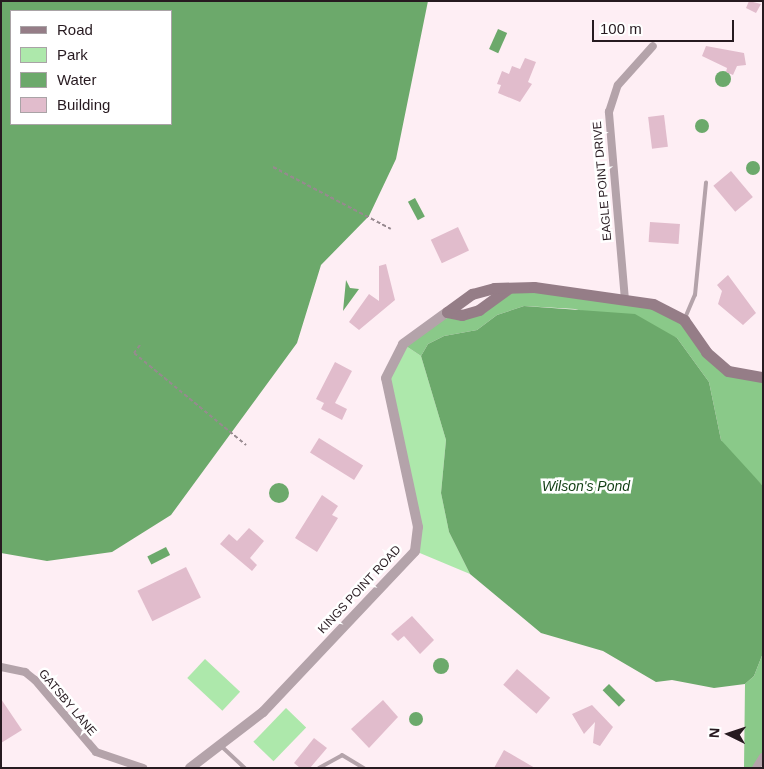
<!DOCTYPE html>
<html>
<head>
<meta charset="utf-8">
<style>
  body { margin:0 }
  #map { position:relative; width:764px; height:769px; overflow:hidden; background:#feeef4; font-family:Helvetica,sans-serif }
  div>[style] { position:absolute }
  .green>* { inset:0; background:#ade8ab; transform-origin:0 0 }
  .forest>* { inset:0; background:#8ac989 }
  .water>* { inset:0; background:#6ca96b; transform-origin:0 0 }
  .round { border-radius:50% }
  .building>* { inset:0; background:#e1bccc; transform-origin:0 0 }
  .path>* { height:2px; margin-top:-1px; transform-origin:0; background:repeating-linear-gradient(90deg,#97898f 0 4px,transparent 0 6.5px) }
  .service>* { height:4px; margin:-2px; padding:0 2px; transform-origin:2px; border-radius:2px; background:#b4a3aa }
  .minor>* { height:8px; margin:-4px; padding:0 4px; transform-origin:4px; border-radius:4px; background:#b4a3aa }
  .tertiary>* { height:10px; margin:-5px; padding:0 5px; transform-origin:5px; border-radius:5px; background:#b4a3aa }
  .secondary>* { height:11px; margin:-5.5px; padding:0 5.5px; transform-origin:5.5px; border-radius:5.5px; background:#957d87 }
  span { translate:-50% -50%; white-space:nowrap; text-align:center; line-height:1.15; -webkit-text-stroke:5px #fff; paint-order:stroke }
  .street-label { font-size:12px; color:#271a20 }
  .water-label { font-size:14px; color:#133f15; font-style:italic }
  .frame { position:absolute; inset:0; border:2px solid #271a20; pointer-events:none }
  .legend { position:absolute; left:10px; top:10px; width:162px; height:115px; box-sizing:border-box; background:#fff; border:1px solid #a9a3a6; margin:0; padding:6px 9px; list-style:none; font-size:15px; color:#271a20 }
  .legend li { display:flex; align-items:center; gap:10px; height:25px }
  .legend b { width:25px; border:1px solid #a9a3a6 }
  .north { position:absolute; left:704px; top:709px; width:50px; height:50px; -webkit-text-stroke:4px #fff; paint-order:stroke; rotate:274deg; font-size:14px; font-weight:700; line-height:20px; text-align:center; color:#271a20 }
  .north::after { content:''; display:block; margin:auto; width:18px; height:22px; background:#271a20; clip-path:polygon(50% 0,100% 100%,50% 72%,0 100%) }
  .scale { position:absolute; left:592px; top:20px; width:142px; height:22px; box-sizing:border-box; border:2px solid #271a20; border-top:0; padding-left:6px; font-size:15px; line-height:18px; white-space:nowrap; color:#271a20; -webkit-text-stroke:4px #fff; paint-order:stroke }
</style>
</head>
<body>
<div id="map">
  <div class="green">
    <div style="clip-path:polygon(403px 344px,421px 356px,446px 440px,441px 493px,449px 532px,470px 574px,415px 551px,419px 537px,386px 388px)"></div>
    <div style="left:205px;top:659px;width:48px;height:26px;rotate:43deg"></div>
    <div style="left:286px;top:708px;width:28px;height:47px;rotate:44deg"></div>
  </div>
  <div class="forest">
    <div style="clip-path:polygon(534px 287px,675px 313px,714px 362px,763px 377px,763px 486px,731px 456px,721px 440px,709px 382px,677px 338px,575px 309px,524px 306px,497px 315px,477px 330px,444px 336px,428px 344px,421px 356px,403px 344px,432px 321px,462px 315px,498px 297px)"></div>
    <div style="clip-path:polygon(763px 653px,763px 757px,756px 768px,744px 768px,745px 684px,754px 676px)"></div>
  </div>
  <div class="water">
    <div style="clip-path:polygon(evenodd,1px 1px,428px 1px,396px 159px,369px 216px,321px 265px,297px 343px,171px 515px,112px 552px,47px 561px,1px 553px,1px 1px,11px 11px,171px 11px,171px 124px,11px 124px,11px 11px)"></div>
    <div style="left:498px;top:29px;width:10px;height:22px;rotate:24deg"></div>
    <div class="round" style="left:715px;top:71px;width:16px;height:16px"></div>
    <div class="round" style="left:695px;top:119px;width:14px;height:14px"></div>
    <div class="round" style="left:746px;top:161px;width:14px;height:14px"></div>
    <div style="left:415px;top:198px;width:21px;height:8px;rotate:62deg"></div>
    <div style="clip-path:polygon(346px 280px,350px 288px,359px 289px,343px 311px)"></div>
    <div style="clip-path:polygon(524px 306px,635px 314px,677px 338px,709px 382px,721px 440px,763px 486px,763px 653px,754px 676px,745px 684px,714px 688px,672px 680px,656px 682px,603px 651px,541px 633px,470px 574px,449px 532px,441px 493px,446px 440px,421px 356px,428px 344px,444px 336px,477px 330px,497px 315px)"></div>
    <div class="round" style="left:269px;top:483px;width:20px;height:20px"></div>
    <div style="left:166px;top:547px;width:9px;height:21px;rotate:63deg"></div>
    <div class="round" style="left:433px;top:658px;width:16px;height:16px"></div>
    <div style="left:609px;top:684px;width:23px;height:9px;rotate:45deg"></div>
    <div class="round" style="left:409px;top:712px;width:14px;height:14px"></div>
  </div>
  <div class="building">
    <div style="clip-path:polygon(749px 1px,761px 4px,756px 13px,746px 8px)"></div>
    <div style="clip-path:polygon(706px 46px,744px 53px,746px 65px,737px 66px,733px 75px,726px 72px,727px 68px,702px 56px)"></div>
    <div style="clip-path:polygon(525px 58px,536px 62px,528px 82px,532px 84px,520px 102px,498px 93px,501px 85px,497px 84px,502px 71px,509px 74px,512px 66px,520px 69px)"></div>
    <div style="left:664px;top:115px;width:32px;height:16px;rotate:83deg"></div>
    <div style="left:731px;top:171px;width:34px;height:23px;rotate:50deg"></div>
    <div style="left:650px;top:222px;width:30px;height:20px;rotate:4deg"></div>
    <div style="left:458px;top:227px;width:26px;height:30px;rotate:65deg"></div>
    <div style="clip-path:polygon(386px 264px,395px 300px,359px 330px,349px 322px,369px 294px,379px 301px,379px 266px)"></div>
    <div style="clip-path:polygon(728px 275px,756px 313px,743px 325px,718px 304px,722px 291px,717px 285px)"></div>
    <div style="clip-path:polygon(335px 362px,352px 371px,335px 403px,347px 409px,342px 420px,321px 409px,324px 403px,316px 399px)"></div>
    <div style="left:319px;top:438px;width:52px;height:17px;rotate:32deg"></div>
    <div style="clip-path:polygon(322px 495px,338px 506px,332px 515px,338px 518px,317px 552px,295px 538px)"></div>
    <div style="clip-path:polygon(249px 528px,264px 541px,250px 558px,257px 565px,252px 571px,220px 544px,229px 534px,237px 541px)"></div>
    <div style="left:186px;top:567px;width:34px;height:54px;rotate:64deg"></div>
    <div style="clip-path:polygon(412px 616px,434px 640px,420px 654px,404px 636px,398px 641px,391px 634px)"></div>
    <div style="left:517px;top:669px;width:44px;height:21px;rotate:41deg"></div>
    <div style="clip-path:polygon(1px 699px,22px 730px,1px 743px)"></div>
    <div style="clip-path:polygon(383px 700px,398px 717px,369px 748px,351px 729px)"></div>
    <div style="clip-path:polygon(592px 705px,613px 727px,600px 746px,593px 743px,595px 722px,584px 734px,572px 714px)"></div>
    <div style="clip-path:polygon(314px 738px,327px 748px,310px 768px,300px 768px,294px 763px)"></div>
    <div style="clip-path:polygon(504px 750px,535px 768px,494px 768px)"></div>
  </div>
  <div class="path">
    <div style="left:273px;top:167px;width:133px;rotate:27.7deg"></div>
    <div style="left:140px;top:345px;width:10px;rotate:127deg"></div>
    <div style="left:134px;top:353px;width:145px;rotate:39.4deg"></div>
  </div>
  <div class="service">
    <div style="left:685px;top:318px;width:25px;rotate:-67deg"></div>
    <div style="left:695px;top:295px;width:113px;rotate:-84.4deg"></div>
    <div style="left:220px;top:745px;width:34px;rotate:43deg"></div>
    <div style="left:319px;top:768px;width:26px;rotate:-29deg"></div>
    <div style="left:342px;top:755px;width:26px;rotate:31deg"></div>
  </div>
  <div class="minor">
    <div style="left:625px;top:300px;width:189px;rotate:-94.9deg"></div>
    <div style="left:609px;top:112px;width:28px;rotate:-72deg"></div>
    <div style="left:618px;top:85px;width:52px;rotate:-48.1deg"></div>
    <div style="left:1px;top:667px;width:25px;rotate:12deg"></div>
    <div style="left:25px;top:672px;width:13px;rotate:39deg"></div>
    <div style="left:35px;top:680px;width:94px;rotate:49.7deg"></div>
    <div style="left:96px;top:752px;width:50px;rotate:18.8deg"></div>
    <div style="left:756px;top:768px;width:13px;rotate:-58deg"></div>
  </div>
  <div class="tertiary">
    <div style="left:190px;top:768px;width:92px;rotate:-37.5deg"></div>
    <div style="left:263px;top:712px;width:221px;rotate:-46.6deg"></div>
    <div style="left:415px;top:551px;width:24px;rotate:-83deg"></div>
    <div style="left:418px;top:527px;width:152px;rotate:-102.1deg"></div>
    <div style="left:386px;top:378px;width:38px;rotate:-63deg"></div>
    <div style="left:403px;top:344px;width:54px;rotate:-36deg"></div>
  </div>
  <div class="secondary">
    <div style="left:509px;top:288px;width:37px;rotate:144deg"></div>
    <div style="left:479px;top:310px;width:18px;rotate:164deg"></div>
    <div style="left:462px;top:315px;width:15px;rotate:-169deg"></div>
    <div style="left:447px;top:312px;width:31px;rotate:-36deg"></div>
    <div style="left:472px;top:294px;width:23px;rotate:-15deg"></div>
    <div style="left:494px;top:288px;width:40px;rotate:-1.4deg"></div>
    <div style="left:534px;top:287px;width:120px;rotate:8.1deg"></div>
    <div style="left:653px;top:304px;width:35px;rotate:27deg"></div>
    <div style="left:684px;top:320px;width:39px;rotate:55deg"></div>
    <div style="left:706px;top:352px;width:29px;rotate:41deg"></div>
    <div style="left:728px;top:371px;width:36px;rotate:10deg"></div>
  </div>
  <div class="street-label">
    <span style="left:603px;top:181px;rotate:-95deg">EAGLE POINT DRIVE</span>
    <span style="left:360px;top:590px;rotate:-47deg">KINGS POINT ROAD</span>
    <span style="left:67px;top:703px;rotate:50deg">GATSBY LANE</span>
  </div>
  <div class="water-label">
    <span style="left:586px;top:486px">Wilson's Pond</span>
  </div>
  <div class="frame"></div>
  <ul class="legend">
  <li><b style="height:6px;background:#957d87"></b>Road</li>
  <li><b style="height:14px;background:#ade8ab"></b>Park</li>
  <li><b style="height:14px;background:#6ca96b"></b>Water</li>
  <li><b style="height:14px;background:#e1bccc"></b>Building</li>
  </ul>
  <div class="north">N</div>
  <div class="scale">100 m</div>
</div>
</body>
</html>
